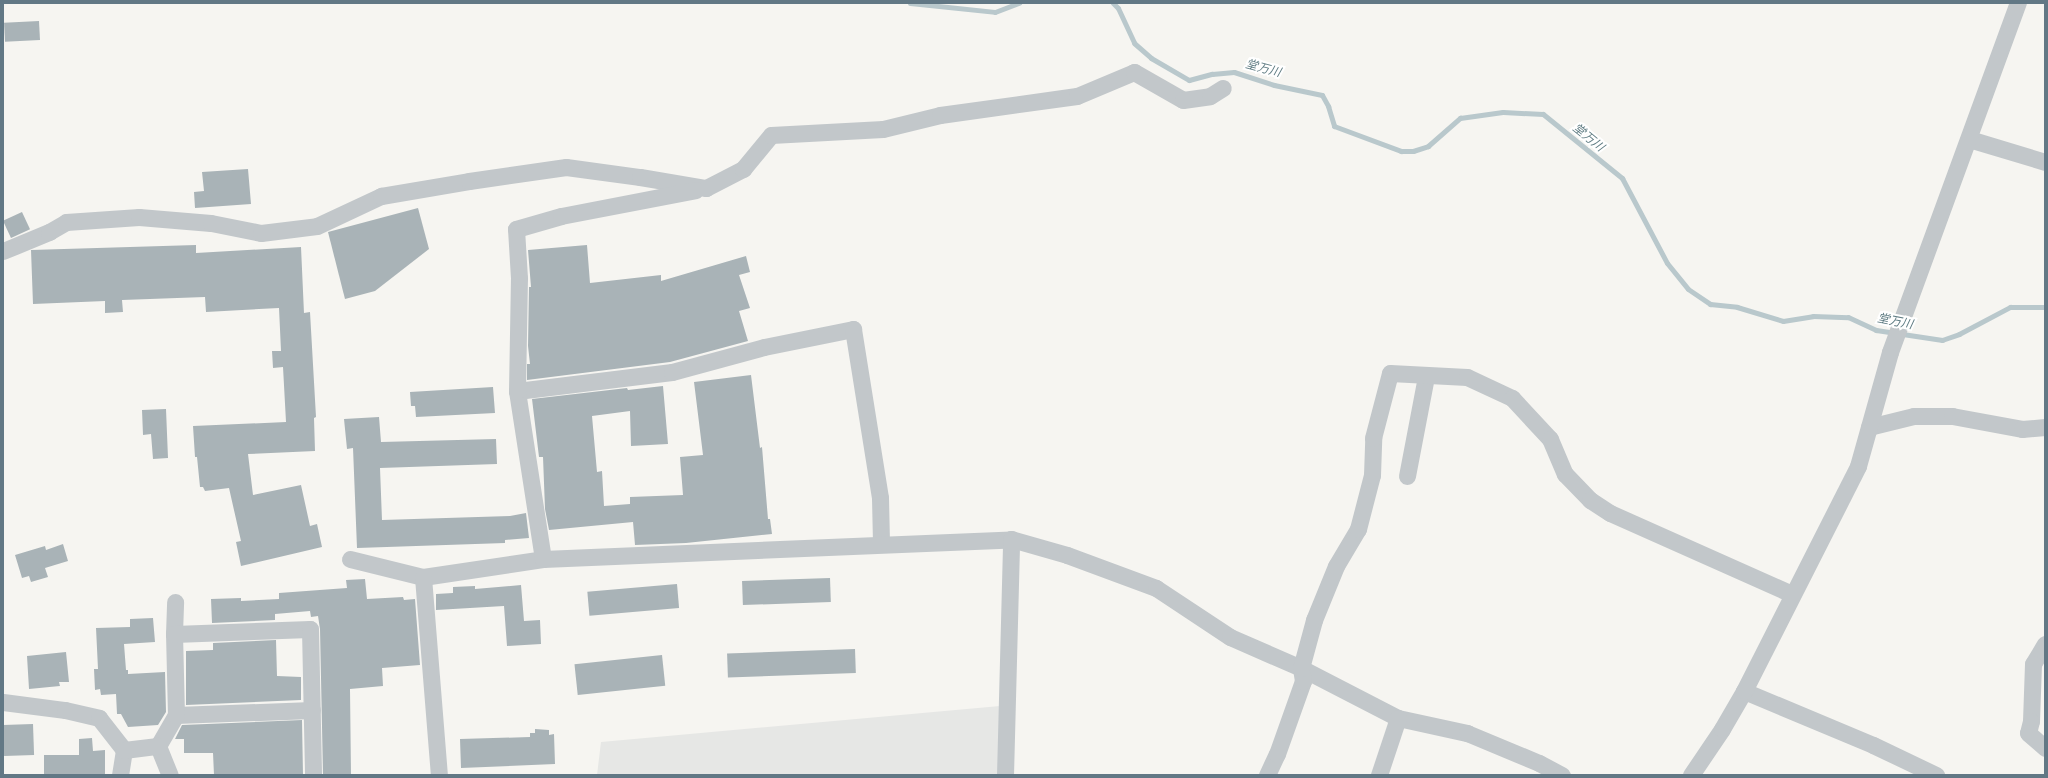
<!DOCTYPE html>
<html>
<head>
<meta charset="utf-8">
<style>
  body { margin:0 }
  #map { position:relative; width:2048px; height:778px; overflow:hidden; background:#f6f5f1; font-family:"DM Sans","Noto Sans JP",sans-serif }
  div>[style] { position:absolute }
  .built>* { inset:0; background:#e6e7e5 }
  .stream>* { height:5px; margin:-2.5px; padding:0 2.5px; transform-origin:2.5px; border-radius:2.5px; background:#b9c8cc }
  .building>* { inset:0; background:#a9b3b7; transform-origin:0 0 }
  .minor>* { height:17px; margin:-8.5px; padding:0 8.5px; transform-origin:8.5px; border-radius:8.5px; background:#c2c7ca }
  span { translate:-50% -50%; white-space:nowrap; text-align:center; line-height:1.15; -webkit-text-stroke:4px #fff; paint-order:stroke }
  .water-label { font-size:12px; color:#5e7b82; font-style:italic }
  .frame { position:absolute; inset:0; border:4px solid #627885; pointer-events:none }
</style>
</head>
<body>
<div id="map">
  <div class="built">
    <div style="clip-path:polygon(1000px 706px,1001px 775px,597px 775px,601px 742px)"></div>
  </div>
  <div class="stream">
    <div style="left:910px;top:3px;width:85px;rotate:6deg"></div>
    <div style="left:995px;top:12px;width:26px;rotate:-21deg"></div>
    <div style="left:1113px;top:3px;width:7px;rotate:45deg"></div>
    <div style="left:1118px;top:8px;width:38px;rotate:65deg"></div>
    <div style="left:1134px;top:43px;width:23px;rotate:41deg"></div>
    <div style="left:1151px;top:58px;width:44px;rotate:30.1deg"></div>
    <div style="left:1189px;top:80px;width:24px;rotate:-15deg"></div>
    <div style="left:1212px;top:74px;width:22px;rotate:-5deg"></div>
    <div style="left:1234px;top:72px;width:42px;rotate:18deg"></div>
    <div style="left:1274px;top:85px;width:49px;rotate:11.8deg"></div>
    <div style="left:1322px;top:95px;width:13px;rotate:61deg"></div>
    <div style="left:1328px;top:106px;width:21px;rotate:73deg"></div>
    <div style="left:1334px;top:126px;width:72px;rotate:20.5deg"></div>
    <div style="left:1401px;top:151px;width:12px"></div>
    <div style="left:1413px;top:151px;width:16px;rotate:-18deg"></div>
    <div style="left:1428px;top:146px;width:43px;rotate:-41.2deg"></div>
    <div style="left:1460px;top:118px;width:43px;rotate:-7.9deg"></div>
    <div style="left:1503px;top:112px;width:40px;rotate:2.9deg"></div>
    <div style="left:1543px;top:114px;width:102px;rotate:39deg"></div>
    <div style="left:1622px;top:178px;width:96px;rotate:62.1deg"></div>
    <div style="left:1667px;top:263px;width:33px;rotate:51deg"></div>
    <div style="left:1688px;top:289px;width:27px;rotate:34deg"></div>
    <div style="left:1710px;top:304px;width:27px;rotate:6deg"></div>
    <div style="left:1737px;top:307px;width:48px;rotate:16.9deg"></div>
    <div style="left:1783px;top:321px;width:30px;rotate:-9deg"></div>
    <div style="left:1813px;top:316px;width:35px;rotate:2deg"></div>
    <div style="left:1848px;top:317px;width:31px;rotate:25deg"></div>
    <div style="left:1876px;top:330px;width:67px;rotate:8.6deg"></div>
    <div style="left:1942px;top:340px;width:18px;rotate:-19deg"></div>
    <div style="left:1959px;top:334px;width:58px;rotate:-27.9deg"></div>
    <div style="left:2010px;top:307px;width:35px"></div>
  </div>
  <div class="building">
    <div style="left:39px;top:21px;width:19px;height:35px;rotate:87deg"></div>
    <div style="clip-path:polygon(248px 169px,251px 204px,195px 208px,194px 192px,204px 191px,202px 172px)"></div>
    <div style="clip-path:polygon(418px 208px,429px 249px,375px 291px,345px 299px,328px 232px)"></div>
    <div style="left:22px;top:212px;width:19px;height:21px;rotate:65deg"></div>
    <div style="clip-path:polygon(196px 245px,196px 253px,301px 247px,304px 313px,310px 312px,316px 417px,314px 418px,315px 451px,248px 454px,253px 495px,301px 485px,310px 526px,317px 524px,322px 547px,241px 566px,236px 542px,241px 541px,229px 488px,205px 491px,203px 487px,200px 487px,197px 457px,195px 457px,193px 426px,286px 422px,283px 367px,273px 368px,272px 351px,281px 351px,279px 308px,206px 312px,205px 297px,122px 300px,123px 312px,105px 313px,105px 301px,33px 304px,31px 250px)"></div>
    <div style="clip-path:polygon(587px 245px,590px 283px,661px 275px,661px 281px,746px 256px,750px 272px,739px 275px,750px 308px,739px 311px,748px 341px,670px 362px,527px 380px,527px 364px,530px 364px,528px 346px,529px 287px,531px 287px,528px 250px)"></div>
    <div style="clip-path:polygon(751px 375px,760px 448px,762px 447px,768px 519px,770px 519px,772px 534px,686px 543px,635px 545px,633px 522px,549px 530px,545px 509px,543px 457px,539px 457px,532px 399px,627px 388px,628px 390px,663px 386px,668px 444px,631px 446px,630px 411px,592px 416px,597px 472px,602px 471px,604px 506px,630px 504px,630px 497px,683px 495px,680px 457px,703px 455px,694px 382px)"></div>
    <div style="clip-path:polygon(493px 387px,495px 413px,416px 417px,415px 406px,411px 406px,410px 392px)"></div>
    <div style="clip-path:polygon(166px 409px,168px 458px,153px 459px,151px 434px,143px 435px,142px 410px)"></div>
    <div style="clip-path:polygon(379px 417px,381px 442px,496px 439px,497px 464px,380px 468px,382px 520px,510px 516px,526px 513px,529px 538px,505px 540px,505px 543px,357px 548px,353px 448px,347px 449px,344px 419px)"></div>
    <div style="clip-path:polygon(63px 544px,68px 561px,45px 568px,48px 577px,31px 582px,29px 576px,22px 578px,15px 555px,45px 546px,46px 550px)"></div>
    <div style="left:830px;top:578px;width:24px;height:88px;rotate:88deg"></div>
    <div style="clip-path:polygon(365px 579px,367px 599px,403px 597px,404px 600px,415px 599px,420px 665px,382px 668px,383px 686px,350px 689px,351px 775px,323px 775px,320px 629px,318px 616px,311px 617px,310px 611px,275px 614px,275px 620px,212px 623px,211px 599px,241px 598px,241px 601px,279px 599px,279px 593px,347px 588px,346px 580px)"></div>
    <div style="left:677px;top:584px;width:24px;height:90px;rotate:85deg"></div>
    <div style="clip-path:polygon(521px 585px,524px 621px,540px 620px,541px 644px,507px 646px,504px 606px,436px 610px,436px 594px,453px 593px,453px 587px,475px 586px,475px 589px)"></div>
    <div style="clip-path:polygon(153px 618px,155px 642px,124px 644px,126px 670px,128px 670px,128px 674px,165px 672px,166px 712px,158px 725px,128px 727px,121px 714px,117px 714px,116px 694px,101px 695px,100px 689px,95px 690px,94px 669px,98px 669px,96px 628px,130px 627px,130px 619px)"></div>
    <div style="clip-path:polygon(276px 640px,277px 676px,301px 677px,301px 700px,186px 705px,186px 651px,213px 650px,213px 643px)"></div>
    <div style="left:855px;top:649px;width:24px;height:128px;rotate:88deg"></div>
    <div style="clip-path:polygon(66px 652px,69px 682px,59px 682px,60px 686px,29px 689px,27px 656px)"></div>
    <div style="left:662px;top:655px;width:31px;height:88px;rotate:84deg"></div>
    <div style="clip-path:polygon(302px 720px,303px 775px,214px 775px,213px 753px,184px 753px,184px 739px,175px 739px,182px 725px)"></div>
    <div style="left:33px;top:724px;width:31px;height:30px;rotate:88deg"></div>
    <div style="clip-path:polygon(535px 729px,549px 730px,549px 735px,554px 734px,555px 764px,461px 768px,460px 739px,530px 737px,530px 733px,535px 733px)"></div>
    <div style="clip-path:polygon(92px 738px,93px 751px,105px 750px,105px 775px,44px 775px,44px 755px,79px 755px,79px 739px)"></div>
  </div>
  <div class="minor">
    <div style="left:1969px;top:139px;width:79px;rotate:16.8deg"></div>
    <div style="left:3px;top:251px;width:50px;rotate:-22.4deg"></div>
    <div style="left:49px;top:232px;width:20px;rotate:-30deg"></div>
    <div style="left:66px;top:222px;width:73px;rotate:-3.9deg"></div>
    <div style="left:139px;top:217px;width:72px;rotate:4.8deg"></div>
    <div style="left:211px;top:223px;width:51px;rotate:11.3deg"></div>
    <div style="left:261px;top:233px;width:56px;rotate:-7.1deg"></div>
    <div style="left:317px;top:226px;width:71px;rotate:-25.1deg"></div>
    <div style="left:381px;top:196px;width:89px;rotate:-9.7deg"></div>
    <div style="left:469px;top:181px;width:98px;rotate:-8.2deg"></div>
    <div style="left:566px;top:167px;width:75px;rotate:7.7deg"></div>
    <div style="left:640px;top:177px;width:67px;rotate:9.5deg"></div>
    <div style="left:706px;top:188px;width:42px;rotate:-27.2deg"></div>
    <div style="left:743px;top:169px;width:44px;rotate:-50.5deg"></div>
    <div style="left:771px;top:135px;width:112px;rotate:-3.1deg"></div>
    <div style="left:883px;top:129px;width:59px;rotate:-13.8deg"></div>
    <div style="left:940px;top:115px;width:138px;rotate:-7.9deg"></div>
    <div style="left:1077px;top:96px;width:62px;rotate:-22.8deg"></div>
    <div style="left:1134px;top:72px;width:56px;rotate:29.7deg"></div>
    <div style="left:1183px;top:100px;width:27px;rotate:-8deg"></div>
    <div style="left:1210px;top:96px;width:15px;rotate:-32deg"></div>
    <div style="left:517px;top:391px;width:156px;rotate:-7deg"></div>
    <div style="left:672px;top:372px;width:95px;rotate:-15.2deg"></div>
    <div style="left:764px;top:347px;width:91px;rotate:-11.4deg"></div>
    <div style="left:853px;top:329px;width:171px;rotate:80.9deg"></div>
    <div style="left:880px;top:498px;width:45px;rotate:88.7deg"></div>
    <div style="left:1869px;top:427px;width:46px;rotate:-13.7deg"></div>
    <div style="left:1914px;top:416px;width:38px"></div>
    <div style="left:1952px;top:416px;width:71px;rotate:10.5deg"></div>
    <div style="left:2022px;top:429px;width:23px;rotate:-5deg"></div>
    <div style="left:1407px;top:476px;width:102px;rotate:-79.2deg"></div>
    <div style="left:350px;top:559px;width:75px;rotate:13.9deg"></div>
    <div style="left:423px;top:577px;width:121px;rotate:-8.5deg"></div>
    <div style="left:543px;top:559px;width:468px;rotate:-2.4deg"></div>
    <div style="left:1011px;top:539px;width:58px;rotate:15.9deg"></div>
    <div style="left:1067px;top:555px;width:95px;rotate:20.3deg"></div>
    <div style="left:1156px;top:588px;width:89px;rotate:33.5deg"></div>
    <div style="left:1230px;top:637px;width:77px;rotate:23.6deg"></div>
    <div style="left:1301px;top:668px;width:109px;rotate:27.3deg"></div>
    <div style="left:1398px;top:718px;width:71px;rotate:12.3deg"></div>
    <div style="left:1467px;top:733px;width:78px;rotate:22.6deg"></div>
    <div style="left:1539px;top:763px;width:26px;rotate:28deg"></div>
    <div style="left:543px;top:559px;width:170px;rotate:-98.8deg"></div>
    <div style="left:517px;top:391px;width:113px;rotate:-89deg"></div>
    <div style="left:519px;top:278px;width:49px;rotate:-93.5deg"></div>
    <div style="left:516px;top:229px;width:47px;rotate:-16.1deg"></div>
    <div style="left:561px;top:216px;width:137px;rotate:-10.9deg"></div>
    <div style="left:423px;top:577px;width:199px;rotate:85.4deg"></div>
    <div style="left:174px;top:634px;width:32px;rotate:-88deg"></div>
    <div style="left:2045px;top:644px;width:23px;rotate:121deg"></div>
    <div style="left:2033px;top:664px;width:57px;rotate:92deg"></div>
    <div style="left:2031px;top:721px;width:12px;rotate:104deg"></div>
    <div style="left:2028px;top:733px;width:23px;rotate:41deg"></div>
    <div style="left:1744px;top:691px;width:140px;rotate:22.7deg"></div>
    <div style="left:1873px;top:745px;width:70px;rotate:25.5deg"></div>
    <div style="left:3px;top:702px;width:63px;rotate:7.4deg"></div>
    <div style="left:65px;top:710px;width:35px;rotate:13deg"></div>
    <div style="left:99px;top:718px;width:41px;rotate:52deg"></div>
    <div style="left:124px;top:750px;width:25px;rotate:99deg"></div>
    <div style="left:176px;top:715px;width:136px;rotate:-2.1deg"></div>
    <div style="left:158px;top:746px;width:36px;rotate:-60deg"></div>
    <div style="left:176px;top:715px;width:81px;rotate:-91.4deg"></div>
    <div style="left:174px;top:634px;width:136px;rotate:-2.1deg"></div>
    <div style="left:310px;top:629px;width:146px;rotate:88.8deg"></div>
    <div style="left:158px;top:746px;width:31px;rotate:68deg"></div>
    <div style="left:124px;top:750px;width:34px;rotate:-7deg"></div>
    <div style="left:1005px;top:775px;width:236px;rotate:-88.5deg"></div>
    <div style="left:1267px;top:775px;width:23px;rotate:-65deg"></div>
    <div style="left:1277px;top:754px;width:77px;rotate:-70.4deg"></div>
    <div style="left:1303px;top:681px;width:13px;rotate:-99deg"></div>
    <div style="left:1301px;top:668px;width:50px;rotate:-74.8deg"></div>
    <div style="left:1314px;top:620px;width:58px;rotate:-67.8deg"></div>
    <div style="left:1336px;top:566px;width:43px;rotate:-59.3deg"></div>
    <div style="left:1358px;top:529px;width:56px;rotate:-75.5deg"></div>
    <div style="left:1372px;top:475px;width:37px;rotate:-88deg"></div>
    <div style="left:1373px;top:438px;width:67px;rotate:-75.3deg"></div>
    <div style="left:1390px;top:373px;width:77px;rotate:3deg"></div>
    <div style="left:1467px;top:377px;width:50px;rotate:25deg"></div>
    <div style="left:1512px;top:398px;width:56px;rotate:47.2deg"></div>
    <div style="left:1550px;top:439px;width:38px;rotate:67deg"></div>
    <div style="left:1565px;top:474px;width:36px;rotate:46deg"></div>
    <div style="left:1590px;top:500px;width:24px;rotate:33deg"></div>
    <div style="left:1610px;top:513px;width:199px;rotate:24deg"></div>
    <div style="left:1379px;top:775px;width:60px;rotate:-71.6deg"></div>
    <div style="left:1691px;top:775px;width:55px;rotate:-56deg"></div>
    <div style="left:1722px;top:729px;width:44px;rotate:-59.9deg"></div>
    <div style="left:1744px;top:691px;width:252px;rotate:-63.1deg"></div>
    <div style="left:1858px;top:466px;width:118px;rotate:-74.3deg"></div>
    <div style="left:1890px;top:352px;width:372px;rotate:-69.9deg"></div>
  </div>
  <div class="water-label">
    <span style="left:1263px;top:69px;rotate:15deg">堂万川</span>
    <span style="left:1588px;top:138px;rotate:39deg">堂万川</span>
    <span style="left:1895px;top:322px;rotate:11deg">堂万川</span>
  </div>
  <div class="frame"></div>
</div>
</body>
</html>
